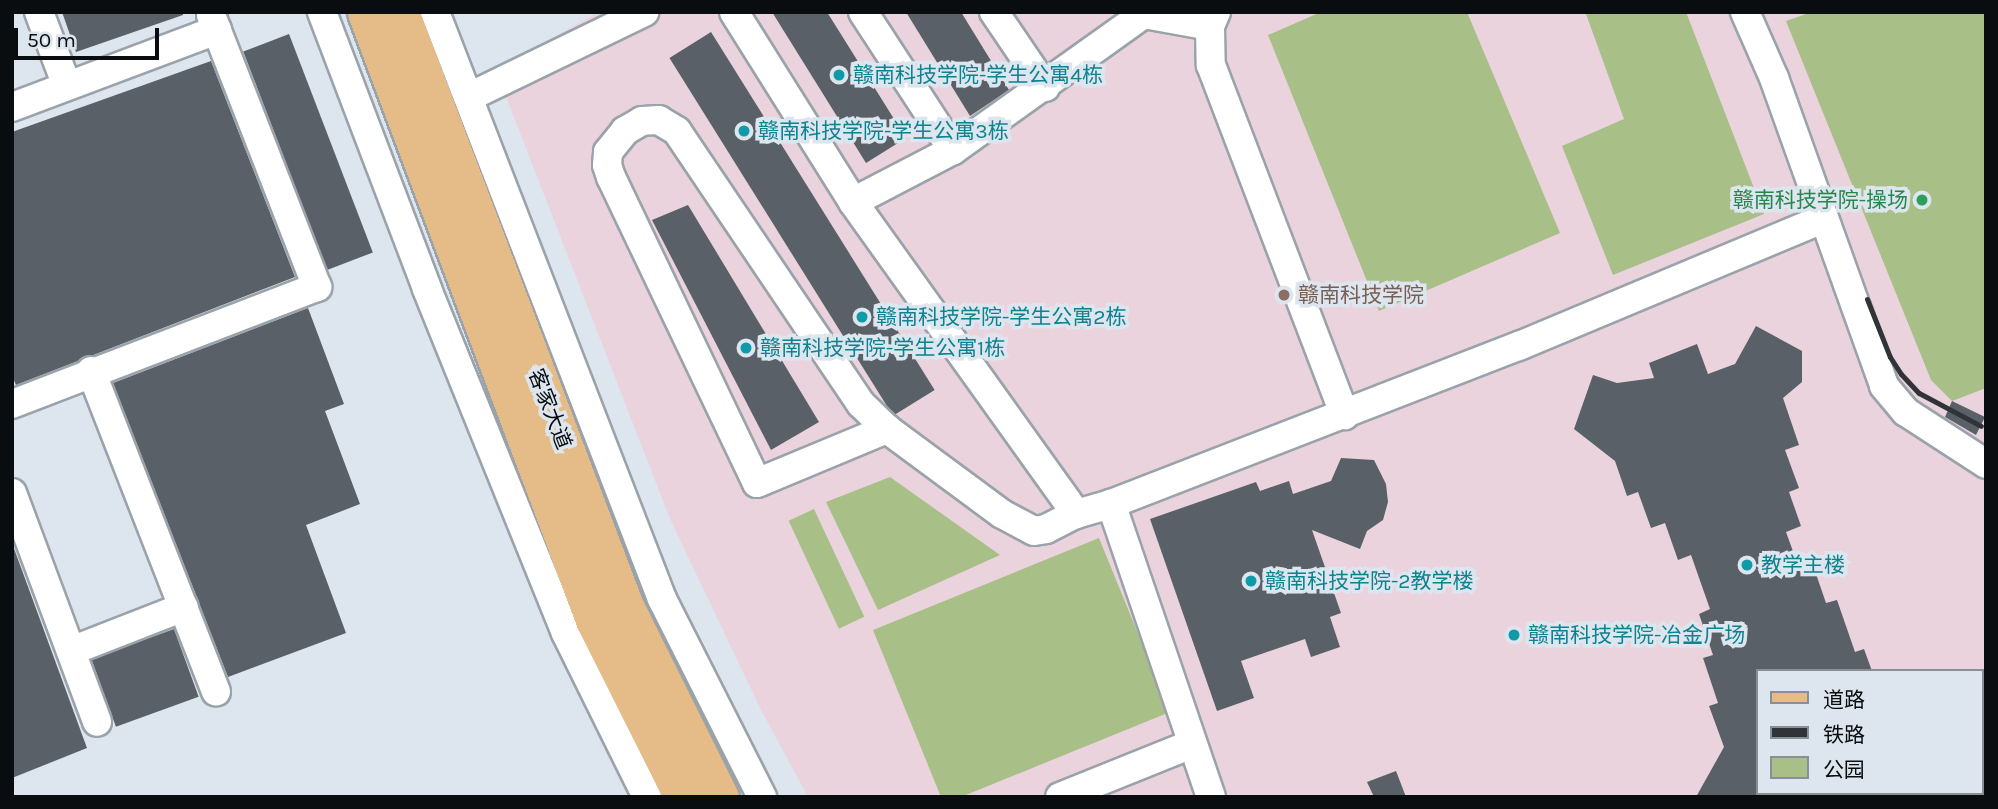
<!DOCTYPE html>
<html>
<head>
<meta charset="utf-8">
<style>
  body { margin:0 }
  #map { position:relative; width:1998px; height:809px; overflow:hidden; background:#dde6ee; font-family:Karla,"Noto Sans SC",sans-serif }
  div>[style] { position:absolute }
  .education>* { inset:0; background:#ebd3dd }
  .green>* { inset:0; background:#a8bf87; transform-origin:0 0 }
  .building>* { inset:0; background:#596067; transform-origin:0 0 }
  .roads { filter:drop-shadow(2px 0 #9aa2aa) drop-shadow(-2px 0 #9aa2aa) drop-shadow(0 2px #9aa2aa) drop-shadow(0 -2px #9aa2aa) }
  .minor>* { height:28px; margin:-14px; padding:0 14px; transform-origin:14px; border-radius:14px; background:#fff }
  .major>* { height:37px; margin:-18.5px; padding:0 18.5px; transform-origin:18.5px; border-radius:18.5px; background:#e5bb88 }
  .rail>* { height:5px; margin:-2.5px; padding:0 2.5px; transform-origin:2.5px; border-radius:2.5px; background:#303438 }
  .dots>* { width:19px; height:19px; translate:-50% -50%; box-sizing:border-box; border:4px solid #dde6ee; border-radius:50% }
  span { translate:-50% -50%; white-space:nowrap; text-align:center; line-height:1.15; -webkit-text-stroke:7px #dde6ee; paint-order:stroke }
  .culture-label { font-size:21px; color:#0d838f }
  .left { translate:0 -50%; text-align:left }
  .leisure-label { font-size:21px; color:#27864d }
  .right { translate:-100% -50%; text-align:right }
  .education-label { font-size:21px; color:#785e54 }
  .street-label { font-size:21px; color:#0a0d10 }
  .frame { position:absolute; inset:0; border:14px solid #0a0d10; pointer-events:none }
  .legend { position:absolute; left:1756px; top:669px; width:228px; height:126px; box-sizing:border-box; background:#dde6ee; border:2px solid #898f95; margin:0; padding:9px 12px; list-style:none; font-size:21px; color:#0a0d10 }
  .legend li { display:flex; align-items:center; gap:14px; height:35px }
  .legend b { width:35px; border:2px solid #898f95 }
  .scale { position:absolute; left:14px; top:28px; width:145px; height:32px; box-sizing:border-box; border:4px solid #0a0d10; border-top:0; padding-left:9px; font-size:21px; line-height:24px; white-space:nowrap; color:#0a0d10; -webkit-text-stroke:5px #dde6ee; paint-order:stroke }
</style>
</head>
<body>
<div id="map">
  <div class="education">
    <div style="clip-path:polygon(evenodd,598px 12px,1986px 12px,1986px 797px,808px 797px,761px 710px,670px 519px,496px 71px,598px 12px,1758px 671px,1982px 671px,1982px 793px,1758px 793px,1758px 671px)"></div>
  </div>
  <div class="green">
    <div style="clip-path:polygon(1321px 12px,1467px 12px,1560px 233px,1379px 311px,1268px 35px)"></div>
    <div style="clip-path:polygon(1591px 12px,1686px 12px,1764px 214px,1613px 275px,1562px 146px,1624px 119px,1586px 14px)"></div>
    <div style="clip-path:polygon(1812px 12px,1986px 12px,1986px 388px,1952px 401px,1931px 380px,1786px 21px)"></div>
    <div style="clip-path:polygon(890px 477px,1000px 555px,878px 610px,826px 502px)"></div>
    <div style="left:814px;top:509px;width:119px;height:28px;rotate:65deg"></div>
    <div style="clip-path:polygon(1099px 538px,1170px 712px,961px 797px,941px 797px,873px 630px)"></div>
  </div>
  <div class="building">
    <div style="clip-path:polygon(62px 12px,183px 12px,183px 15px,76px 52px)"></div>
    <div style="clip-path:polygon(772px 12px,827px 12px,906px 138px,866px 163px)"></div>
    <div style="clip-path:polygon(906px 12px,961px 12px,1009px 90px,970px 116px)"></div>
    <div style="left:711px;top:32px;width:422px;height:49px;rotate:58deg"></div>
    <div style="left:289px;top:34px;width:234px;height:49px;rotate:69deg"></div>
    <div style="clip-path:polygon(211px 61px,295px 277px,16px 385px,12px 376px,12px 132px)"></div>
    <div style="clip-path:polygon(688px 205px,819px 422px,771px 450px,652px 220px)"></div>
    <div style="clip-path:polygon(308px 308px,344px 404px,325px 411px,360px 504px,306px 525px,346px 633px,228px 677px,113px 383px)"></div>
    <div style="clip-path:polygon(1756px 326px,1802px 351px,1802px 382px,1783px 398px,1799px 445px,1785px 450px,1799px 488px,1789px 492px,1801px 526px,1786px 532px,1802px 576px,1815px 571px,1826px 603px,1837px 600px,1855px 652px,1864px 649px,1872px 671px,1758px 671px,1758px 797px,1696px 797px,1724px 747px,1709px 706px,1718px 703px,1703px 658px,1713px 655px,1699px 614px,1710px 609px,1691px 555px,1678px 560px,1665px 523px,1651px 528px,1638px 492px,1627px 496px,1615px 461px,1574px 429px,1593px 375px,1617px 383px,1654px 378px,1649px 363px,1697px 344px,1708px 374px,1735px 364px)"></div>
    <div style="clip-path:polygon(1952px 401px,1985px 417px,1976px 435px,1945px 417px)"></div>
    <div style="clip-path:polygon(1341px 458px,1374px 460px,1386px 484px,1388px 502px,1383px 520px,1367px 531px,1360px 549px,1312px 530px,1341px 613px,1330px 617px,1340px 647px,1311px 657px,1305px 639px,1241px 661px,1254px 698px,1217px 711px,1150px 519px,1256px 482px,1260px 491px,1289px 481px,1293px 494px,1331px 481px)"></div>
    <div style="clip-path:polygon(12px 543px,87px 748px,12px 778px)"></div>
    <div style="left:174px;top:629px;width:72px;height:88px;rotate:70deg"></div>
    <div style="clip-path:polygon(1396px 771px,1406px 797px,1374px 797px,1367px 782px)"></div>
  </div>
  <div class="roads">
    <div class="minor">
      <div style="left:39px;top:12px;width:79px;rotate:69.3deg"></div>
      <div style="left:322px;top:12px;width:296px;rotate:69.2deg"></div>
      <div style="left:427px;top:289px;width:371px;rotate:68deg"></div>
      <div style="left:566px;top:633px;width:183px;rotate:63.7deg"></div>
      <div style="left:435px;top:12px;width:629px;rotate:68.86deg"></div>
      <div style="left:662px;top:599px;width:222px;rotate:63.2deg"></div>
      <div style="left:734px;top:12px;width:224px;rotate:57.9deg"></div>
      <div style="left:853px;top:202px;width:384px;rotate:54.4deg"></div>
      <div style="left:863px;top:12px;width:165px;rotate:56.9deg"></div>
      <div style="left:994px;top:12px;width:91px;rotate:55.8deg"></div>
      <div style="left:1216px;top:12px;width:15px;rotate:113deg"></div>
      <div style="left:1210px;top:26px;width:39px;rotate:89deg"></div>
      <div style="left:1211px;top:65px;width:375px;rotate:69.1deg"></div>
      <div style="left:1745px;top:12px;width:72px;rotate:66.3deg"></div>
      <div style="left:1774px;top:78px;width:327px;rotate:70.3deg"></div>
      <div style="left:1884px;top:386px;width:34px;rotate:50deg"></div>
      <div style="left:1906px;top:412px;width:95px;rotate:33deg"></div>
      <div style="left:469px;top:97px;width:195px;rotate:-25.9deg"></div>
      <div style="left:12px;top:107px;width:219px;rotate:-20.6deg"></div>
      <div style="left:217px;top:30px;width:16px;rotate:-112deg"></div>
      <div style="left:853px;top:202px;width:113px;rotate:-27.5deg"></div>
      <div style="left:953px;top:150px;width:234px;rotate:-35.5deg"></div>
      <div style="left:1144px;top:14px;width:67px;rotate:10.3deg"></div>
      <div style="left:91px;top:371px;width:344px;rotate:68.7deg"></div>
      <div style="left:12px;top:404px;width:327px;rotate:-21deg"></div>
      <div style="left:317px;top:287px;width:276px;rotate:-111.3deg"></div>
      <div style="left:887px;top:429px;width:36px;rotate:-136deg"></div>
      <div style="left:861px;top:404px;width:329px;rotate:-124deg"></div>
      <div style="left:677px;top:131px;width:21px;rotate:-149deg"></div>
      <div style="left:659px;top:120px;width:17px;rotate:177deg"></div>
      <div style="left:642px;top:121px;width:20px;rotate:150deg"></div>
      <div style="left:625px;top:131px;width:27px;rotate:129deg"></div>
      <div style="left:608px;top:152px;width:13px;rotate:94deg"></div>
      <div style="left:607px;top:165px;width:13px;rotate:72deg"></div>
      <div style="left:611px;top:177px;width:339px;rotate:64.5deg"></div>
      <div style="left:757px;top:483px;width:141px;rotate:-22.6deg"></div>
      <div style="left:887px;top:429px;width:143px;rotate:36.5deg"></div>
      <div style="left:1002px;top:514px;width:36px;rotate:28deg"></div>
      <div style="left:1034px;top:531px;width:12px;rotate:-9deg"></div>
      <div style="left:1046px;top:529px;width:34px;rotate:-27deg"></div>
      <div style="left:1076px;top:514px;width:36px;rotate:-16deg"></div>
      <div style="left:12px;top:493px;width:244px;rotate:69.6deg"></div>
      <div style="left:71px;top:651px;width:121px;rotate:-21.3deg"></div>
      <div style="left:1060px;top:797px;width:142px;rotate:-21.9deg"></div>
      <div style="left:1211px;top:797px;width:310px;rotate:-108.8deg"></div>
      <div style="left:1111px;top:504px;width:438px;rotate:-21.2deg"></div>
      <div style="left:1519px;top:346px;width:329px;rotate:-22.7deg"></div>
      <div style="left:1958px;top:797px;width:10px;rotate:-24deg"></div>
    </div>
    <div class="major">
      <div style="left:366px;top:12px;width:649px;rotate:69.44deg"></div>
      <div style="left:594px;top:620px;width:198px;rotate:63.3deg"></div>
      <div style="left:400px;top:12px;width:633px;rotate:69.27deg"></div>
      <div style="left:624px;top:604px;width:216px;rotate:63.6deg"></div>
    </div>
  </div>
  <div class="rail">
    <div style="left:1867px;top:299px;width:62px;rotate:68.4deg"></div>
    <div style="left:1890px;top:357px;width:20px;rotate:57deg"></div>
    <div style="left:1901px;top:374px;width:26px;rotate:47deg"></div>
    <div style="left:1919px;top:393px;width:70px;rotate:28deg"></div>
  </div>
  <div class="dots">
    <div style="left:839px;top:75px;background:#0f9aa8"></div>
    <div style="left:744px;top:131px;background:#0f9aa8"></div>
    <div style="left:1922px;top:200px;background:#2e9e5b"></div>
    <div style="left:1284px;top:295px;background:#8d6e63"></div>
    <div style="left:862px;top:317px;background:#0f9aa8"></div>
    <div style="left:746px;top:348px;background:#0f9aa8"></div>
    <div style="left:1747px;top:565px;background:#0f9aa8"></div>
    <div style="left:1251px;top:581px;background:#0f9aa8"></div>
    <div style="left:1514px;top:635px;background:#0f9aa8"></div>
  </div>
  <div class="culture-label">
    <span class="left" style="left:853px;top:75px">赣南科技学院-学生公寓4栋</span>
    <span class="left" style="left:758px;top:131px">赣南科技学院-学生公寓3栋</span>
    <span class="left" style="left:876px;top:317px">赣南科技学院-学生公寓2栋</span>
    <span class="left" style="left:760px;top:348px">赣南科技学院-学生公寓1栋</span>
    <span class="left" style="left:1761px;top:565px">教学主楼</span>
    <span class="left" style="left:1265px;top:581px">赣南科技学院-2教学楼</span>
    <span class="left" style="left:1528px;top:635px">赣南科技学院-冶金广场</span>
  </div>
  <div class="leisure-label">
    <span class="right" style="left:1908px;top:200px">赣南科技学院-操场</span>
  </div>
  <div class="education-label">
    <span class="left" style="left:1298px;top:295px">赣南科技学院</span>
  </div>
  <div class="street-label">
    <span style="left:550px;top:409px;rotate:69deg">客家大道</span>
  </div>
  <div class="frame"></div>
  <ul class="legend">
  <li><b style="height:9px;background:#e5bb88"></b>道路</li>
  <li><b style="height:9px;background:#303438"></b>铁路</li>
  <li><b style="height:19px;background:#a8bf87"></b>公园</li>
  </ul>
  <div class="scale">50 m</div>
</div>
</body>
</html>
